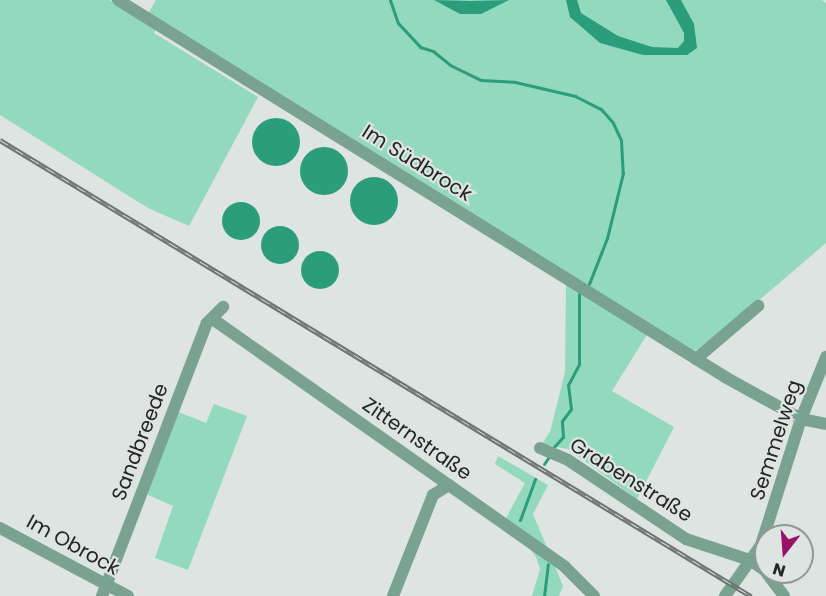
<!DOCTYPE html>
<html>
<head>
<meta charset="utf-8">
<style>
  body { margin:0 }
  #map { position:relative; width:826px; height:596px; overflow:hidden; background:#dde4e1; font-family:Poppins,sans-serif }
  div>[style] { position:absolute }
  .green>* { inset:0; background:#92d9be }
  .water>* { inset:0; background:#2b9d7b }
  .round { border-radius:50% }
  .stream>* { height:3px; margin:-1.5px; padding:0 1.5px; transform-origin:1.5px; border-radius:1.5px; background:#2b9d7b }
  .minor>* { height:12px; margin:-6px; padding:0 6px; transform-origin:6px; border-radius:6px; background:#79a291 }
  .rail>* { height:5px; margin-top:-2.5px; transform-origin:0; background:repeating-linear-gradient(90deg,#dde4e1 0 9px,#6f7472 0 18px); box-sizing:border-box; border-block:2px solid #6f7472 }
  span { translate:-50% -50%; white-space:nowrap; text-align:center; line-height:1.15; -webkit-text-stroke:4.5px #dde4e1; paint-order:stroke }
  .street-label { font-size:20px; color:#232625 }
  .north { position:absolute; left:754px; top:524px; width:60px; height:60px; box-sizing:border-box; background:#dde4e1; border:2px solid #939896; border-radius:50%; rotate:197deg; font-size:16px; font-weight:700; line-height:24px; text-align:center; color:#232625 }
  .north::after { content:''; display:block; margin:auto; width:21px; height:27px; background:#971167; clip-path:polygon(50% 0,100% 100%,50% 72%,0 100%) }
</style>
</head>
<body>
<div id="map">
  <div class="green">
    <div style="clip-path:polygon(0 0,110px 0,144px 21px,156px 0,822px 0,826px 3px,826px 243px,702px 349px,690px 351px,160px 21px,154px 33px,258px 97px,189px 226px,148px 208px,0 115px)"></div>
    <div style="clip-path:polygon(566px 284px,648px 333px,612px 391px,674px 427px,637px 499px,568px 449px,542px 444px,550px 432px,565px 372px)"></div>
    <div style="clip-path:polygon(214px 404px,247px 416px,188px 570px,155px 558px,173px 506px,144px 493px,176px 411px,206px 423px)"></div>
    <div style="clip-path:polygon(498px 456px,548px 485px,533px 514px,563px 586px,559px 596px,532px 596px,540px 569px,536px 557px,506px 518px,525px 483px,495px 464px)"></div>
  </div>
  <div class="water">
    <div style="clip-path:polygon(434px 0,470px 1px,509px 0,481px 14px,460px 14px)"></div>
    <div style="clip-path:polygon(566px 0,577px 0,581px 13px,618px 36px,652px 47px,678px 48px,684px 41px,684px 33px,666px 0,681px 0,694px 24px,697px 48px,687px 55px,643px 55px,600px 43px,570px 17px)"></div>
    <div class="round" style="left:252px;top:118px;width:48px;height:48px"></div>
    <div class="round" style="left:300px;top:147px;width:48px;height:48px"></div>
    <div class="round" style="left:350px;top:177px;width:48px;height:48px"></div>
    <div class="round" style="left:222px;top:202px;width:38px;height:38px"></div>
    <div class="round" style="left:261px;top:226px;width:38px;height:38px"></div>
    <div class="round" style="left:301px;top:251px;width:38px;height:38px"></div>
  </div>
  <div class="stream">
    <div style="left:390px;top:0;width:24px;rotate:71deg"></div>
    <div style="left:398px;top:23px;width:33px;rotate:47deg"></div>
    <div style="left:420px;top:47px;width:14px;rotate:17deg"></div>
    <div style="left:433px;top:51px;width:22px;rotate:39deg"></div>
    <div style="left:450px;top:65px;width:34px;rotate:26deg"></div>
    <div style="left:481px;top:80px;width:34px;rotate:3deg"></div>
    <div style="left:515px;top:82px;width:62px;rotate:13.1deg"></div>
    <div style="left:575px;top:96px;width:29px;rotate:27deg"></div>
    <div style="left:601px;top:109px;width:18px;rotate:49deg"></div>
    <div style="left:613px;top:123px;width:19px;rotate:65deg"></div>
    <div style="left:621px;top:140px;width:33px;rotate:87deg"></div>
    <div style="left:623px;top:173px;width:67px;rotate:103.8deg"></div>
    <div style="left:607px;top:238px;width:49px;rotate:111.4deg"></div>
    <div style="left:553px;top:448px;width:15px;rotate:-48deg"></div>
    <div style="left:563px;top:437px;width:16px;rotate:-94deg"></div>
    <div style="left:562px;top:421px;width:15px;rotate:-53deg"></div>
    <div style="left:571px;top:409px;width:24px;rotate:-97deg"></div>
    <div style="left:568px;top:385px;width:24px;rotate:-62deg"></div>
    <div style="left:579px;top:364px;width:70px;rotate:-90deg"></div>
    <div style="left:544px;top:464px;width:11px;rotate:-56deg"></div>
    <div style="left:520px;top:520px;width:44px;rotate:-69.9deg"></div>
    <div style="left:544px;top:596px;width:32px;rotate:-83deg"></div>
  </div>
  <div class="minor">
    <div style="left:118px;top:0;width:715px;rotate:31.84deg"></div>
    <div style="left:725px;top:377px;width:87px;rotate:28.9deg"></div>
    <div style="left:801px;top:419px;width:25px;rotate:11deg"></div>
    <div style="left:214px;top:320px;width:429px;rotate:35.1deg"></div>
    <div style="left:565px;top:567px;width:41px;rotate:45deg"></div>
    <div style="left:696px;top:359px;width:82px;rotate:-40.5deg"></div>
    <div style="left:540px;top:448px;width:30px;rotate:23deg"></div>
    <div style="left:568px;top:460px;width:142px;rotate:33.8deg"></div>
    <div style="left:686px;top:539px;width:67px;rotate:18.2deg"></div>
    <div style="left:750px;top:560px;width:19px;rotate:35deg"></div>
    <div style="left:0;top:528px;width:145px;rotate:28deg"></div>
    <div style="left:766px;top:572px;width:30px;rotate:53deg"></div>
    <div style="left:102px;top:596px;width:292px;rotate:-69deg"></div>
    <div style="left:207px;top:323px;width:23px;rotate:-45deg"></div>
    <div style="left:393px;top:596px;width:109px;rotate:-68.4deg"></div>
    <div style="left:433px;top:495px;width:19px;rotate:-32deg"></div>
    <div style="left:725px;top:596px;width:62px;rotate:-54.8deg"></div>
    <div style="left:761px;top:545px;width:132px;rotate:-72.4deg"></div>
    <div style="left:801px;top:419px;width:67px;rotate:-68deg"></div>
  </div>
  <div class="rail">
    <div style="left:0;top:140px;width:879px;rotate:31.27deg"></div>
  </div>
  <div class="street-label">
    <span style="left:417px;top:163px;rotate:32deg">Im Südbrock</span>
    <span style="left:417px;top:439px;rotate:35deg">Zitternstraße</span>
    <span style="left:776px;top:440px;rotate:-72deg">Semmelweg</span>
    <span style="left:140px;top:442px;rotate:-69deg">Sandbreede</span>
    <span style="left:631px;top:480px;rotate:32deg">Grabenstraße</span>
    <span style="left:73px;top:545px;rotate:29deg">Im Obrock</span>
  </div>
  <div class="north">N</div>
</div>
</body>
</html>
